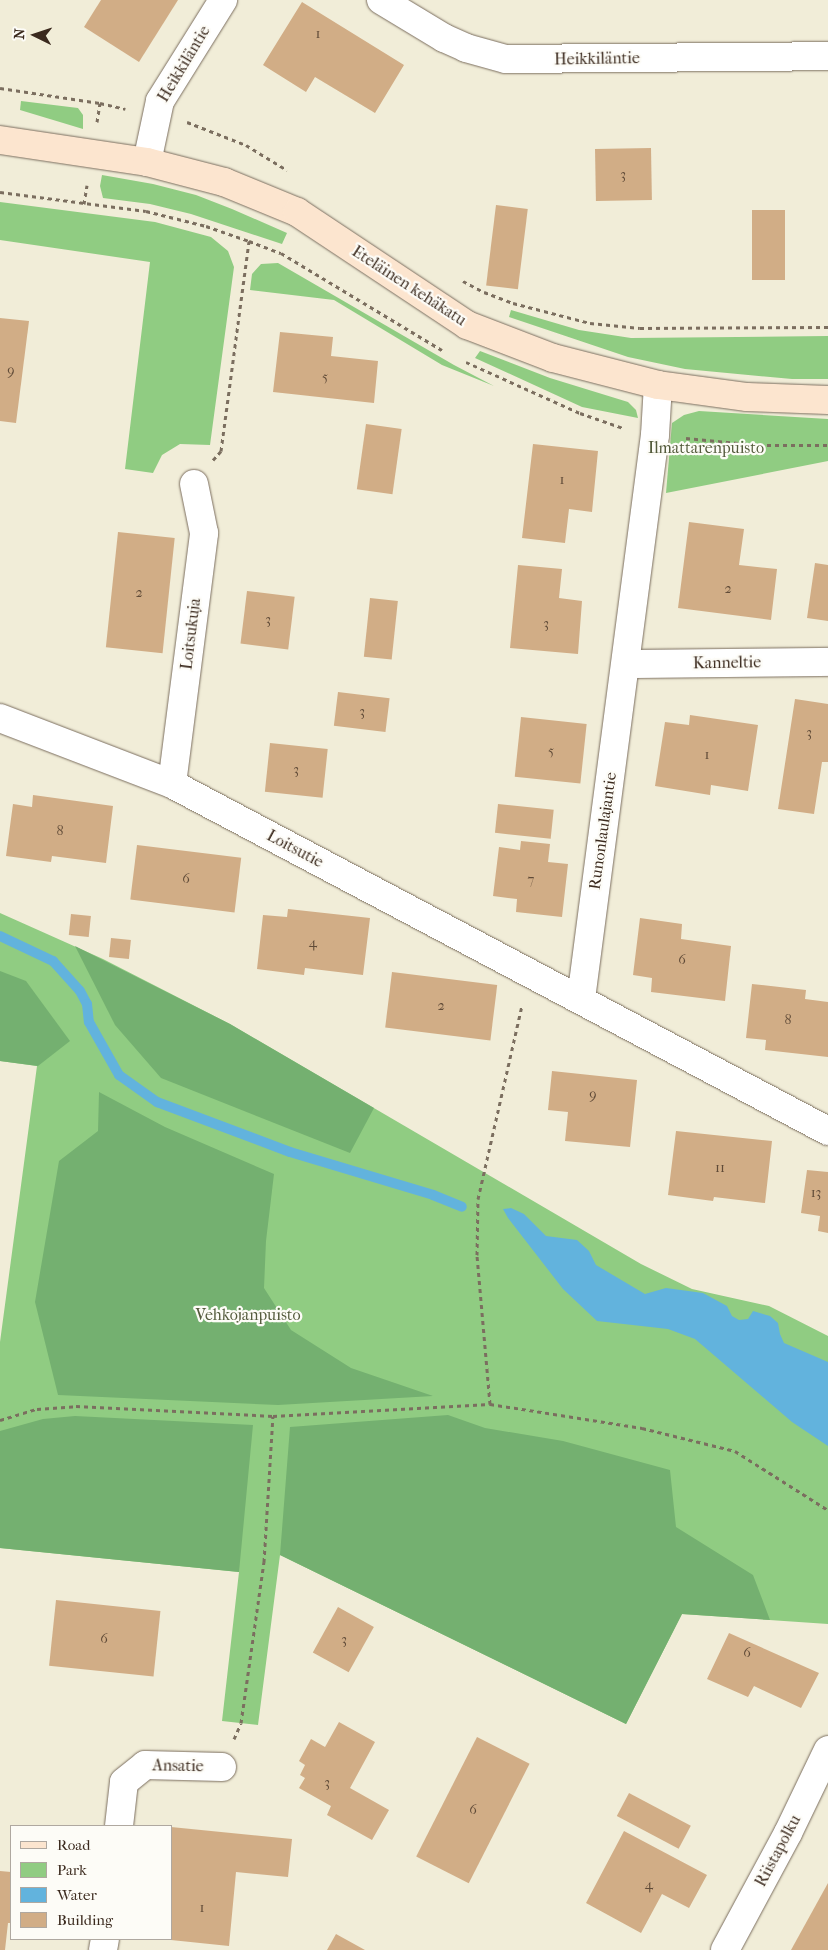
<!DOCTYPE html>
<html>
<head>
<meta charset="utf-8">
<style>
  body { margin:0 }
  #map { position:relative; width:828px; height:1950px; overflow:hidden; background:#f1edd8; font-family:"IM FELL French Canon",serif }
  div>[style] { position:absolute }
  .green>* { inset:0; background:#90cc82 }
  .forest>* { inset:0; background:#74b070 }
  .water>* { inset:0; background:#62b3dd }
  .stream>* { height:10px; margin:-5px; padding:0 5px; transform-origin:5px; border-radius:5px; background:#62b3dd }
  .building>* { inset:0; background:#d1ad86; transform-origin:0 0 }
  .path>* { height:3px; margin-top:-1.5px; transform-origin:0; background:repeating-linear-gradient(90deg,#7b6e5f 0 4px,transparent 0 8px) }
  .roads { filter:drop-shadow(0 0 1px #7b6e5f) drop-shadow(0 0 1px #7b6e5f) }
  .street>* { height:28px; margin:-14px; padding:0 14px; transform-origin:14px; border-radius:14px; background:#fff }
  .secondary>* { height:28px; margin:-14px; padding:0 14px; transform-origin:14px; border-radius:14px; background:#fce5cf }
  span { translate:-50% -50%; white-space:nowrap; text-align:center; line-height:1.15; -webkit-text-stroke:4.5px #fdfcf7; paint-order:stroke }
  .number-label { font-size:14px; color:#604b38 }
  .number-label span { -webkit-text-stroke-width:0 }
  .street-label { font-size:16px; color:#3b2a1e }
  .park-label { font-size:16px; color:#545b3c }
  .legend { position:absolute; left:10px; top:1825px; width:162px; height:115px; box-sizing:border-box; background:#fdfcf7; border:1px solid #afa8a0; margin:0; padding:6px 9px; list-style:none; font-size:15px; color:#3b2a1e }
  .legend li { display:flex; align-items:center; gap:10px; height:25px }
  .legend b { width:25px; border:1px solid #afa8a0 }
  .north { position:absolute; left:10px; top:10px; width:50px; height:50px; -webkit-text-stroke:4px #fdfcf7; paint-order:stroke; rotate:274deg; font-size:14px; font-weight:700; line-height:20px; text-align:center; color:#3b2a1e }
  .north::after { content:''; display:block; margin:auto; width:18px; height:22px; background:#3b2a1e; clip-path:polygon(50% 0,100% 100%,50% 72%,0 100%) }
</style>
</head>
<body>
<div id="map">
  <div class="green">
    <div style="clip-path:polygon(21px 101px,78px 108px,83px 115px,83px 129px,20px 110px)"></div>
    <div style="clip-path:polygon(102px 175px,153px 184px,196px 195px,232px 209px,287px 233px,282px 244px,191px 214px,150px 204px,103px 198px,100px 186px)"></div>
    <div style="clip-path:polygon(0 202px,155px 222px,211px 237px,228px 251px,234px 267px,210px 445px,180px 444px,162px 455px,153px 473px,125px 469px,150px 262px,0 240px)"></div>
    <div style="clip-path:polygon(278px 263px,454px 365px,494px 386px,442px 365px,334px 300px,250px 290px,252px 274px,261px 264px)"></div>
    <div style="clip-path:polygon(511px 310px,579px 330px,631px 338px,828px 336px,828px 379px,792px 379px,685px 369px,628px 357px,509px 317px)"></div>
    <div style="clip-path:polygon(480px 351px,550px 378px,628px 402px,636px 410px,638px 418px,582px 407px,475px 358px)"></div>
    <div style="clip-path:polygon(699px 411px,828px 419px,828px 461px,666px 493px,672px 423px,684px 415px)"></div>
    <div style="clip-path:polygon(0 913px,103px 959px,230px 1024px,641px 1264px,692px 1289px,769px 1306px,828px 1336px,828px 1624px,682px 1614px,626px 1724px,280px 1555px,258px 1725px,222px 1721px,239px 1572px,0 1548px,0 1342px,37px 1066px,0 1061px)"></div>
  </div>
  <div class="forest">
    <div style="clip-path:polygon(75px 946px,230px 1024px,374px 1108px,350px 1153px,161px 1078px,115px 1025px)"></div>
    <div style="clip-path:polygon(0 971px,26px 981px,70px 1041px,38px 1066px,0 1061px)"></div>
    <div style="clip-path:polygon(99px 1092px,165px 1127px,274px 1174px,266px 1241px,264px 1288px,291px 1330px,351px 1368px,433px 1396px,278px 1405px,58px 1395px,35px 1302px,59px 1161px,98px 1131px)"></div>
    <div style="clip-path:polygon(448px 1415px,485px 1428px,563px 1441px,670px 1470px,676px 1527px,753px 1575px,770px 1620px,682px 1614px,626px 1724px,280px 1555px,290px 1427px)"></div>
    <div style="clip-path:polygon(75px 1416px,253px 1425px,239px 1572px,0 1548px,0 1431px,43px 1419px)"></div>
  </div>
  <div class="water">
    <div style="clip-path:polygon(511px 1208px,524px 1214px,546px 1236px,577px 1240px,589px 1251px,596px 1265px,645px 1294px,666px 1288px,703px 1293px,727px 1306px,732px 1316px,739px 1320px,748px 1319px,753px 1311px,770px 1316px,778px 1323px,780px 1334px,784px 1343px,828px 1362px,828px 1446px,792px 1422px,695px 1339px,668px 1329px,597px 1321px,563px 1289px,508px 1218px,503px 1209px)"></div>
  </div>
  <div class="stream">
    <div style="left:0;top:936px;width:59px;rotate:25.3deg"></div>
    <div style="left:53px;top:961px;width:40px;rotate:48deg"></div>
    <div style="left:80px;top:991px;width:15px;rotate:62deg"></div>
    <div style="left:87px;top:1004px;width:18px;rotate:84deg"></div>
    <div style="left:89px;top:1022px;width:61px;rotate:60.5deg"></div>
    <div style="left:119px;top:1075px;width:47px;rotate:35.4deg"></div>
    <div style="left:157px;top:1102px;width:142px;rotate:20.6deg"></div>
    <div style="left:290px;top:1152px;width:149px;rotate:16.7deg"></div>
    <div style="left:433px;top:1195px;width:31px;rotate:22deg"></div>
  </div>
  <div class="building">
    <div style="clip-path:polygon(101px 0,178px 0,139px 62px,84px 27px)"></div>
    <div style="clip-path:polygon(302px 2px,404px 65px,375px 113px,315px 77px,306px 92px,263px 65px)"></div>
    <div style="left:651px;top:148px;width:52px;height:56px;rotate:89deg"></div>
    <div style="left:496px;top:205px;width:32px;height:81px;rotate:7deg"></div>
    <div style="left:752px;top:210px;width:33px;height:70px"></div>
    <div style="clip-path:polygon(0 318px,29px 321px,16px 423px,0 421px)"></div>
    <div style="clip-path:polygon(280px 332px,333px 337px,331px 356px,378px 361px,374px 403px,273px 392px)"></div>
    <div style="left:366px;top:424px;width:36px;height:66px;rotate:8deg"></div>
    <div style="clip-path:polygon(533px 444px,598px 451px,592px 512px,569px 509px,565px 543px,522px 538px)"></div>
    <div style="clip-path:polygon(689px 522px,744px 529px,739px 565px,777px 569px,771px 620px,678px 608px)"></div>
    <div style="left:118px;top:532px;width:57px;height:116px;rotate:6deg"></div>
    <div style="clip-path:polygon(815px 563px,828px 565px,828px 621px,807px 618px)"></div>
    <div style="clip-path:polygon(518px 565px,562px 569px,559px 598px,582px 601px,578px 654px,510px 648px)"></div>
    <div style="left:247px;top:591px;width:48px;height:53px;rotate:7deg"></div>
    <div style="left:370px;top:598px;width:28px;height:59px;rotate:6deg"></div>
    <div style="left:338px;top:692px;width:52px;height:34px;rotate:7deg"></div>
    <div style="clip-path:polygon(795px 699px,828px 704px,828px 762px,822px 762px,814px 814px,778px 809px)"></div>
    <div style="clip-path:polygon(690px 715px,758px 725px,748px 791px,711px 785px,710px 795px,655px 786px,665px 722px,689px 725px)"></div>
    <div style="left:521px;top:717px;width:66px;height:60px;rotate:6deg"></div>
    <div style="left:270px;top:743px;width:58px;height:49px;rotate:6deg"></div>
    <div style="clip-path:polygon(33px 795px,113px 806px,106px 863px,52px 856px,51px 862px,6px 856px,13px 804px,32px 807px)"></div>
    <div style="left:498px;top:804px;width:56px;height:29px;rotate:6deg"></div>
    <div style="clip-path:polygon(521px 841px,550px 844px,548px 862px,568px 864px,562px 917px,516px 912px,517px 899px,493px 896px,499px 847px,520px 850px)"></div>
    <div style="left:137px;top:845px;width:105px;height:55px;rotate:7deg"></div>
    <div style="clip-path:polygon(288px 909px,370px 918px,363px 975px,305px 968px,304px 975px,257px 969px,263px 915px,287px 917px)"></div>
    <div style="left:71px;top:914px;width:20px;height:21px;rotate:6deg"></div>
    <div style="clip-path:polygon(640px 918px,682px 924px,681px 939px,731px 946px,725px 1001px,651px 992px,652px 978px,633px 975px)"></div>
    <div style="left:111px;top:938px;width:20px;height:19px;rotate:6deg"></div>
    <div style="left:392px;top:972px;width:106px;height:56px;rotate:7deg"></div>
    <div style="clip-path:polygon(752px 984px,806px 990px,805px 999px,828px 1002px,828px 1057px,765px 1050px,766px 1040px,746px 1038px)"></div>
    <div style="clip-path:polygon(552px 1071px,637px 1080px,630px 1147px,565px 1141px,568px 1112px,548px 1110px)"></div>
    <div style="clip-path:polygon(676px 1131px,772px 1141px,765px 1203px,714px 1197px,713px 1201px,668px 1195px)"></div>
    <div style="clip-path:polygon(807px 1170px,828px 1172px,828px 1233px,818px 1231px,820px 1216px,801px 1213px)"></div>
    <div style="left:56px;top:1600px;width:105px;height:66px;rotate:6deg"></div>
    <div style="left:338px;top:1607px;width:41px;height:52px;rotate:29deg"></div>
    <div style="clip-path:polygon(729px 1633px,819px 1673px,801px 1708px,754px 1686px,748px 1697px,707px 1679px)"></div>
    <div style="clip-path:polygon(339px 1722px,375px 1742px,350px 1788px,389px 1810px,372px 1840px,327px 1815px,331px 1806px,299px 1788px,305px 1778px,300px 1775px,305px 1765px,299px 1761px,311px 1739px,325px 1747px)"></div>
    <div style="left:477px;top:1737px;width:59px;height:134px;rotate:27deg"></div>
    <div style="left:629px;top:1793px;width:70px;height:26px;rotate:28deg"></div>
    <div style="clip-path:polygon(171px 1827px,292px 1839px,288px 1877px,236px 1872px,229px 1946px,171px 1940px)"></div>
    <div style="clip-path:polygon(624px 1831px,707px 1875px,689px 1908px,662px 1894px,641px 1933px,586px 1903px)"></div>
    <div style="clip-path:polygon(0 1871px,11px 1872px,11px 1923px,8px 1923px,5px 1950px,0 1950px)"></div>
    <div style="clip-path:polygon(828px 1883px,828px 1950px,791px 1950px)"></div>
    <div style="clip-path:polygon(336px 1934px,365px 1950px,327px 1950px)"></div>
  </div>
  <div class="path">
    <div style="left:0;top:88px;width:101px;rotate:8.5deg"></div>
    <div style="left:100px;top:103px;width:26px;rotate:13deg"></div>
    <div style="left:97px;top:122px;width:19px;rotate:-81deg"></div>
    <div style="left:187px;top:122px;width:63px;rotate:21.3deg"></div>
    <div style="left:246px;top:145px;width:48px;rotate:31.4deg"></div>
    <div style="left:0;top:192px;width:147px;rotate:7.4deg"></div>
    <div style="left:146px;top:211px;width:62px;rotate:14deg"></div>
    <div style="left:206px;top:226px;width:46px;rotate:19.2deg"></div>
    <div style="left:249px;top:241px;width:34px;rotate:21deg"></div>
    <div style="left:281px;top:253px;width:188px;rotate:31.1deg"></div>
    <div style="left:84px;top:204px;width:19px;rotate:-81deg"></div>
    <div style="left:463px;top:281px;width:24px;rotate:28deg"></div>
    <div style="left:484px;top:292px;width:31px;rotate:21deg"></div>
    <div style="left:513px;top:303px;width:80px;rotate:14.6deg"></div>
    <div style="left:590px;top:323px;width:50px;rotate:5.7deg"></div>
    <div style="left:640px;top:328px;width:188px;rotate:-0.3deg"></div>
    <div style="left:466px;top:362px;width:125px;rotate:24.1deg"></div>
    <div style="left:580px;top:413px;width:46px;rotate:19.2deg"></div>
    <div style="left:686px;top:438px;width:73px;rotate:5.5deg"></div>
    <div style="left:759px;top:445px;width:69px"></div>
    <div style="left:213px;top:460px;width:12px;rotate:-48deg"></div>
    <div style="left:221px;top:451px;width:212px;rotate:-82.4deg"></div>
    <div style="left:490px;top:1404px;width:150px;rotate:-95deg"></div>
    <div style="left:477px;top:1255px;width:56px;rotate:-89deg"></div>
    <div style="left:478px;top:1199px;width:199px;rotate:-77.2deg"></div>
    <div style="left:0;top:1420px;width:39px;rotate:-17deg"></div>
    <div style="left:37px;top:1409px;width:39px;rotate:-4deg"></div>
    <div style="left:76px;top:1406px;width:197px;rotate:2.9deg"></div>
    <div style="left:273px;top:1416px;width:217px;rotate:-3.2deg"></div>
    <div style="left:490px;top:1404px;width:154px;rotate:9deg"></div>
    <div style="left:642px;top:1428px;width:96px;rotate:13.9deg"></div>
    <div style="left:735px;top:1451px;width:110px;rotate:32.4deg"></div>
    <div style="left:234px;top:1739px;width:17px;rotate:-66deg"></div>
    <div style="left:241px;top:1723px;width:163px;rotate:-81.9deg"></div>
    <div style="left:264px;top:1562px;width:146px;rotate:-86.5deg"></div>
  </div>
  <div class="roads">
    <div class="street">
      <div style="left:381px;top:0;width:74px;rotate:31.1deg"></div>
      <div style="left:444px;top:38px;width:24px;rotate:24deg"></div>
      <div style="left:466px;top:48px;width:41px;rotate:15.4deg"></div>
      <div style="left:506px;top:59px;width:322px;rotate:-0.5deg"></div>
      <div style="left:147px;top:162px;width:62px;rotate:-78deg"></div>
      <div style="left:160px;top:101px;width:119px;rotate:-58deg"></div>
      <div style="left:626px;top:664px;width:202px;rotate:-0.6deg"></div>
      <div style="left:0;top:718px;width:184px;rotate:21deg"></div>
      <div style="left:172px;top:784px;width:742px;rotate:27.88deg"></div>
      <div style="left:172px;top:784px;width:253px;rotate:-82.7deg"></div>
      <div style="left:204px;top:533px;width:50px;rotate:-101.5deg"></div>
      <div style="left:581px;top:999px;width:569px;rotate:-82.53deg"></div>
      <div style="left:655px;top:435px;width:50px;rotate:-86.6deg"></div>
      <div style="left:119px;top:1826px;width:44px;rotate:-83.5deg"></div>
      <div style="left:124px;top:1782px;width:27px;rotate:-39deg"></div>
      <div style="left:145px;top:1765px;width:77px;rotate:1.5deg"></div>
      <div style="left:103px;top:1950px;width:11px;rotate:-80deg"></div>
      <div style="left:725px;top:1950px;width:133px;rotate:-61.7deg"></div>
      <div style="left:788px;top:1833px;width:92px;rotate:-64.3deg"></div>
    </div>
    <div class="secondary">
      <div style="left:0;top:140px;width:149px;rotate:8.5deg"></div>
      <div style="left:147px;top:162px;width:80px;rotate:14.6deg"></div>
      <div style="left:224px;top:182px;width:79px;rotate:22.3deg"></div>
      <div style="left:297px;top:212px;width:204px;rotate:33.6deg"></div>
      <div style="left:467px;top:325px;width:92px;rotate:21deg"></div>
      <div style="left:553px;top:358px;width:108px;rotate:14.4deg"></div>
      <div style="left:658px;top:385px;width:90px;rotate:7.7deg"></div>
      <div style="left:747px;top:397px;width:81px;rotate:2.1deg"></div>
    </div>
  </div>
  <div class="number-label">
    <span style="left:318px;top:34px">1</span>
    <span style="left:623px;top:175px">3</span>
    <span style="left:11px;top:371px">9</span>
    <span style="left:325px;top:377px">5</span>
    <span style="left:562px;top:480px">1</span>
    <span style="left:728px;top:589px">2</span>
    <span style="left:139px;top:593px">2</span>
    <span style="left:268px;top:620px">3</span>
    <span style="left:546px;top:624px">3</span>
    <span style="left:362px;top:712px">3</span>
    <span style="left:809px;top:733px">3</span>
    <span style="left:551px;top:751px">5</span>
    <span style="left:707px;top:755px">1</span>
    <span style="left:296px;top:770px">3</span>
    <span style="left:60px;top:831px">8</span>
    <span style="left:186px;top:879px">6</span>
    <span style="left:531px;top:880px">7</span>
    <span style="left:313px;top:943px">4</span>
    <span style="left:682px;top:960px">6</span>
    <span style="left:441px;top:1006px">2</span>
    <span style="left:788px;top:1020px">8</span>
    <span style="left:593px;top:1095px">9</span>
    <span style="left:720px;top:1168px">11</span>
    <span style="left:816px;top:1193px">13</span>
    <span style="left:104px;top:1639px">6</span>
    <span style="left:344px;top:1640px">3</span>
    <span style="left:747px;top:1653px">6</span>
    <span style="left:327px;top:1783px">3</span>
    <span style="left:473px;top:1810px">6</span>
    <span style="left:649px;top:1885px">4</span>
    <span style="left:202px;top:1908px">1</span>
  </div>
  <div class="street-label">
    <span style="left:597px;top:59px;rotate:-1deg">Heikkiläntie</span>
    <span style="left:184px;top:64px;rotate:-59deg">Heikkiläntie</span>
    <span style="left:409px;top:286px;rotate:33deg">Eteläinen kehäkatu</span>
    <span style="left:191px;top:634px;rotate:-83deg">Loitsukuja</span>
    <span style="left:727px;top:663px;rotate:-1deg">Kanneltie</span>
    <span style="left:603px;top:831px;rotate:-82deg">Runonlaulajantie</span>
    <span style="left:295px;top:849px;rotate:28deg">Loitsutie</span>
    <span style="left:178px;top:1766px;rotate:1deg">Ansatie</span>
    <span style="left:778px;top:1851px;rotate:-62deg">Riistapolku</span>
  </div>
  <div class="park-label">
    <span style="left:706px;top:448px">Ilmattarenpuisto</span>
    <span style="left:248px;top:1315px">Vehkojanpuisto</span>
  </div>
  <ul class="legend">
  <li><b style="height:6px;background:#fce5cf"></b>Road</li>
  <li><b style="height:14px;background:#90cc82"></b>Park</li>
  <li><b style="height:14px;background:#62b3dd"></b>Water</li>
  <li><b style="height:14px;background:#d1ad86"></b>Building</li>
  </ul>
  <div class="north">N</div>
</div>
</body>
</html>
